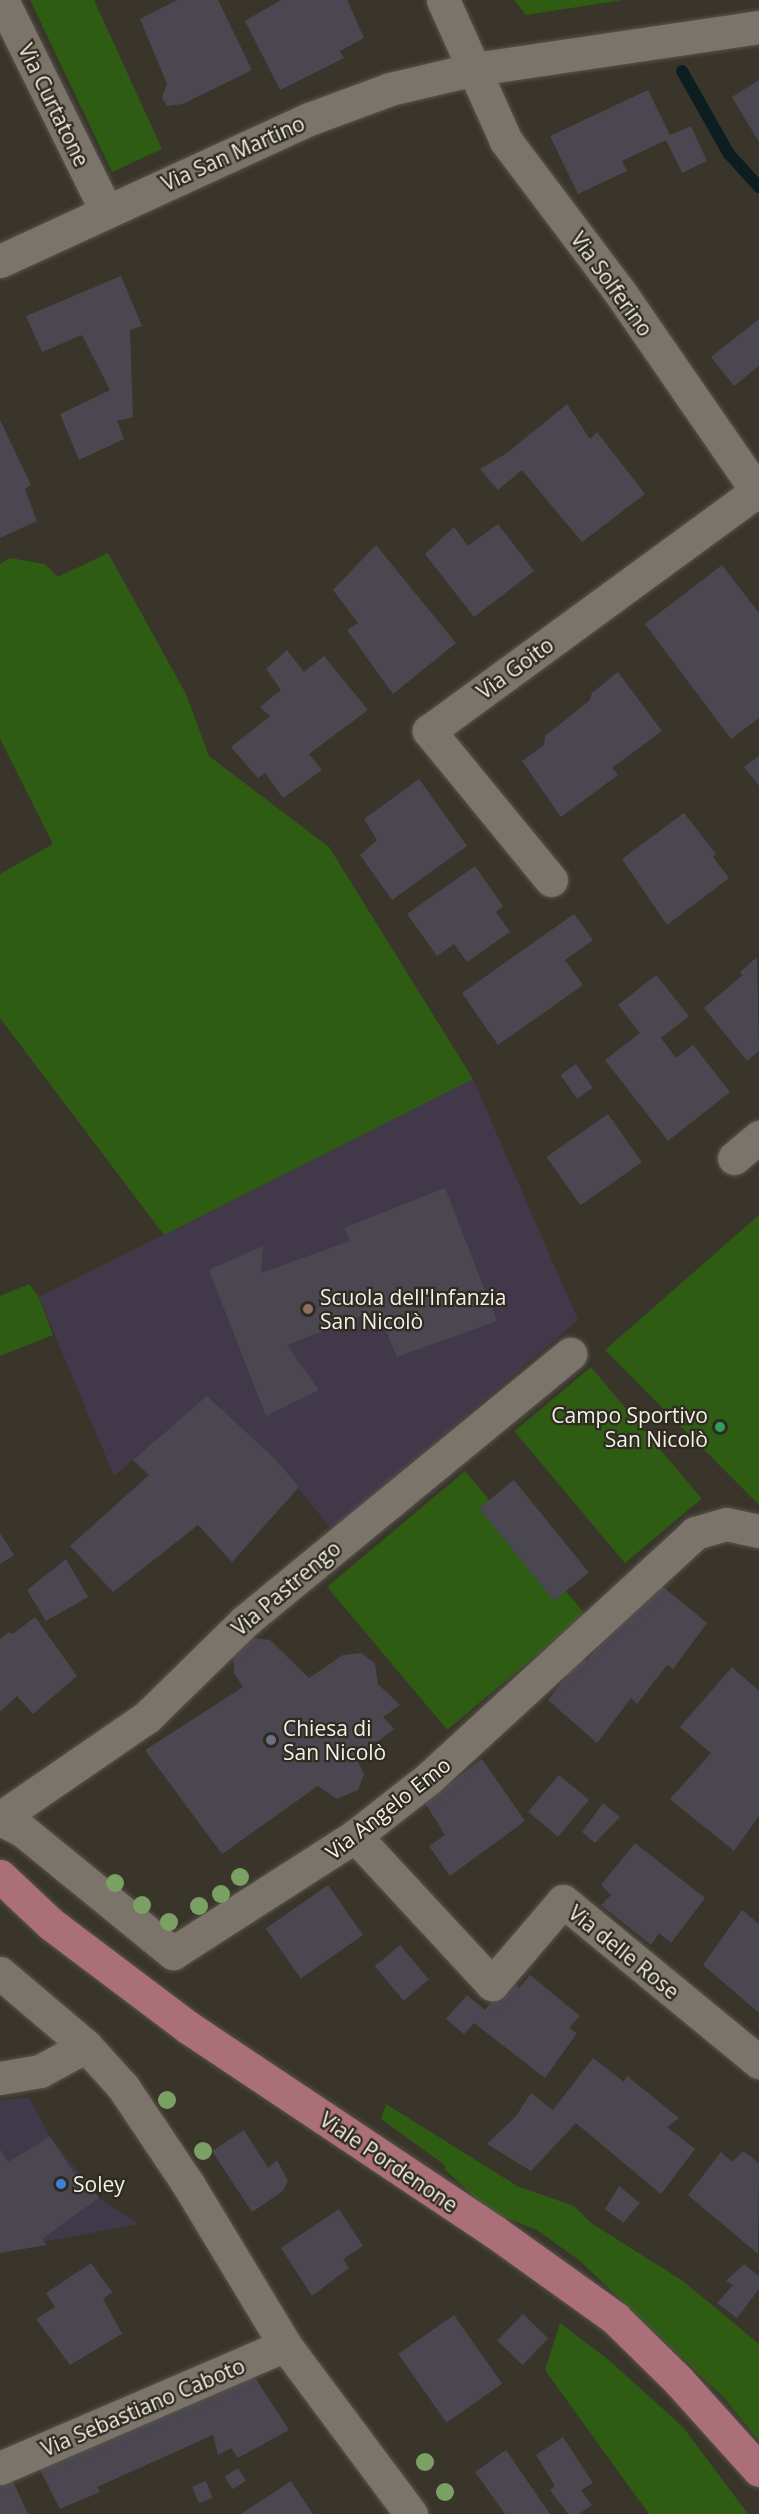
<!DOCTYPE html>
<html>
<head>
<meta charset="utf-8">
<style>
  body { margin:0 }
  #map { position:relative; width:759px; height:2514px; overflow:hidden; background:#39352b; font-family:"Open Sans",sans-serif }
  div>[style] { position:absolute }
  .commercial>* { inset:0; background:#40394a }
  .education>* { inset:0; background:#413949 }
  .green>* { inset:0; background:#2e5c13; transform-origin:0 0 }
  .stream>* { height:12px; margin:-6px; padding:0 6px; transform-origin:6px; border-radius:6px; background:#0c1e1f }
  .building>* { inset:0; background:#4a4751; transform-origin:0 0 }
  .roads { filter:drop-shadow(0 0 2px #58534b) drop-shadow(0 0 2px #58534b) }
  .minor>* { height:33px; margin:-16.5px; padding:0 16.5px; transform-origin:16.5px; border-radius:16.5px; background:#7a746a }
  .major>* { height:33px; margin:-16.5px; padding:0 16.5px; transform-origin:16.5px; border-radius:16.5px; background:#ab6f79 }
  .trees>* { width:18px; height:18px; margin:-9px; border-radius:50%; background:#7aa063 }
  .dots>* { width:16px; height:16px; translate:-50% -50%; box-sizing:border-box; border:3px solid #2f2b21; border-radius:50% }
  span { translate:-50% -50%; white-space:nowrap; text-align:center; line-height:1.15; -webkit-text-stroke:4.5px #2f2b21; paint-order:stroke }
  .street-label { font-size:21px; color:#f3f0ea }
  .poi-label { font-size:21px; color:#f3f0ea }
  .left { translate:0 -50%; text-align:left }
  .right { translate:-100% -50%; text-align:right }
</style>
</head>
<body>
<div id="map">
  <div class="commercial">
    <div style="clip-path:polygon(29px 2097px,50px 2137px,99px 2198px,139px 2224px,0 2250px,0 2100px)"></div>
  </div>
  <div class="education">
    <div style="clip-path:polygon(473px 1079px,578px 1320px,332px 1530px,274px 1458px,207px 1397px,114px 1476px,39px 1297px)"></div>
  </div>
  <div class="green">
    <div style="clip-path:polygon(30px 0,94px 0,162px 149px,112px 172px)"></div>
    <div style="clip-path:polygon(514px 0,623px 0,526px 15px)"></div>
    <div style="clip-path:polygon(108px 553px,186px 694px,209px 756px,329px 847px,473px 1079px,164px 1235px,0 1018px,0 874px,53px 844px,0 739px,0 564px,10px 558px,45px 564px,58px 577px)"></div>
    <div style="clip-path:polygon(759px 1215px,759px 1505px,605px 1350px)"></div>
    <div style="clip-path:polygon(29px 1284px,39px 1297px,53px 1335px,0 1356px,0 1296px)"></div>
    <div style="left:591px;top:1367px;width:172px;height:100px;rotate:50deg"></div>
    <div style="left:465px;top:1471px;width:187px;height:180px;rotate:50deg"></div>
    <div style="clip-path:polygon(386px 2104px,517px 2186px,574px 2206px,591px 2223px,683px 2281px,759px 2344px,759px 2441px,724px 2398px,579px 2260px,537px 2230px,491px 2212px,444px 2169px,446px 2166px,381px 2119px)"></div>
    <div style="clip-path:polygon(560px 2323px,610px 2361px,683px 2427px,748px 2514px,649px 2514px,545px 2370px)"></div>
  </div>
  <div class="stream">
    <div style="left:682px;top:71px;width:95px;rotate:60.5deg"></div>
    <div style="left:729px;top:154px;width:45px;rotate:47.7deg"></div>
  </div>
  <div class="building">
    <div style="clip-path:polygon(177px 0,218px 0,252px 70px,183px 104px,167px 106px,162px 98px,167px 84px,140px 19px)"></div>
    <div style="clip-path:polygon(281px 0,347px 0,364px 38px,340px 51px,344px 58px,280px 90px,245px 21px)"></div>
    <div style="clip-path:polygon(759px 80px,759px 142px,732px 97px)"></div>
    <div style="clip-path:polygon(648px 90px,670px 135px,691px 126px,707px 161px,682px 173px,666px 140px,622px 161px,627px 171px,578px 194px,550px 136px)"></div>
    <div style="clip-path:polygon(121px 276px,142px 326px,130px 330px,133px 417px,117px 421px,124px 439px,79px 460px,60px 414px,110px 390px,82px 335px,42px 352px,26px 316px)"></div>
    <div style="clip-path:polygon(759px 319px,759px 366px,734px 386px,711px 357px)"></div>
    <div style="clip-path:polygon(567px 404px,590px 439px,597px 432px,645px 494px,582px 542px,522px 470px,498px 490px,480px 469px,507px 453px)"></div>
    <div style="clip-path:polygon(0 420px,31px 485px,25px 489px,37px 521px,0 538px)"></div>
    <div style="clip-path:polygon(498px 524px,534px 571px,474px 617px,425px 554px,454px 527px,468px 546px)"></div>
    <div style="clip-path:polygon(376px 545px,456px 643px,393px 694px,347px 630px,358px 623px,333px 590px)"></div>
    <div style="clip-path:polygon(722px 565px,759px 613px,759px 718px,731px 739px,645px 624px)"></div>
    <div style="clip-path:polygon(287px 650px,304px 672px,324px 656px,368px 710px,309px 754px,322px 770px,283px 798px,265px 773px,258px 778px,231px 747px,270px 716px,260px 707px,281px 690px,266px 669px)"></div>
    <div style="clip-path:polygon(618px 672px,662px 731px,612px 768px,618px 775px,561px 817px,522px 761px,544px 745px,545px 736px,589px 701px,592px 693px)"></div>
    <div style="clip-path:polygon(759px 756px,759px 786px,744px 767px)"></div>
    <div style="clip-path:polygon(419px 779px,467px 846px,392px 900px,360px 855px,377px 840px,364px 819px)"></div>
    <div style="clip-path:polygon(684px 813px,716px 854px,713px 857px,729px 878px,667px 925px,622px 859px)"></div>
    <div style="clip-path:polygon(475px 866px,503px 906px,496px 912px,510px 932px,467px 962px,454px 944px,437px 956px,407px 914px)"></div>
    <div style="clip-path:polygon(574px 914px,593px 940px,565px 960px,583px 985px,498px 1045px,462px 993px)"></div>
    <div style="clip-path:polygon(757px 957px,759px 1051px,747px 1061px,704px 1008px,743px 975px,740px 972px)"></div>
    <div style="clip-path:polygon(656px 975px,689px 1016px,661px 1038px,676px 1058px,693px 1045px,730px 1092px,668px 1141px,605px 1060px,640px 1033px,618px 1005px)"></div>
    <div style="left:576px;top:1064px;width:29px;height:19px;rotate:55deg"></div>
    <div style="left:608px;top:1114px;width:59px;height:75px;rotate:55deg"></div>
    <div style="clip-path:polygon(445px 1188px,497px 1321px,397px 1357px,377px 1310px,287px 1345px,319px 1390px,266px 1416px,209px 1270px,263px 1246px,261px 1273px,350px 1241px,344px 1228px)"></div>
    <div style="clip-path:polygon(207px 1396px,274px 1458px,299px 1487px,232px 1562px,198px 1525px,113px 1592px,70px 1546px,149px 1475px,133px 1460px)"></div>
    <div style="left:514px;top:1480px;width:119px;height:45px;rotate:51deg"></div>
    <div style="clip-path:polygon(0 1533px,14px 1555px,0 1564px)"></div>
    <div style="clip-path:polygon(66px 1559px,88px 1597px,46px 1621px,27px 1590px)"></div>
    <div style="clip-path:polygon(656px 1581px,707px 1623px,673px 1669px,667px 1665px,637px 1704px,631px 1698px,597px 1743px,548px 1700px,581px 1657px,587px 1661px,620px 1617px)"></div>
    <div style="clip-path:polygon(35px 1617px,77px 1676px,33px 1714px,17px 1696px,0 1712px,0 1639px,9px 1632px,13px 1634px)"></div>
    <div style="clip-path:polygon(252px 1638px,270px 1640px,309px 1678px,343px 1655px,361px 1653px,375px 1663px,378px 1684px,400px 1705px,383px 1717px,394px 1729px,356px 1758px,364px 1774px,358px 1790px,337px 1799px,318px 1786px,222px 1854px,145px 1750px,243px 1687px,234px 1673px,233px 1656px,243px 1641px)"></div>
    <div style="clip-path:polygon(732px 1667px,759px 1691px,759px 1816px,734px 1851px,670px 1799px,711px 1753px,680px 1727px)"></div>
    <div style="clip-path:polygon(482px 1759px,525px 1821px,450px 1876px,429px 1846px,445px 1835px,425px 1803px)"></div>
    <div style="left:559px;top:1775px;width:39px;height:48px;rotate:40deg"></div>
    <div style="clip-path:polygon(603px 1803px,620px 1817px,595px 1843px,582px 1832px)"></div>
    <div style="clip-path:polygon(635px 1843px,705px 1898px,671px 1943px,659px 1933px,651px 1945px,601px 1905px,611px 1895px,601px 1885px)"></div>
    <div style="left:328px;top:1885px;width:61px;height:76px;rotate:55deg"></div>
    <div style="clip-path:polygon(742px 1910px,759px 1924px,759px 2013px,703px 1965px)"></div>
    <div style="left:400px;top:1945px;width:45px;height:33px;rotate:50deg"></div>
    <div style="clip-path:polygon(530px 1975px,580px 2016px,569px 2028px,577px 2033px,545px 2078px,474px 2023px,464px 2034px,446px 2019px,467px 1995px,485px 2010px,509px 1979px,519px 1988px)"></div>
    <div style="clip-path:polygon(593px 2058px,624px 2082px,627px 2076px,679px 2118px,667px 2127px,695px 2149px,661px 2194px,576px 2123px,531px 2171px,487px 2144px,516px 2116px,531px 2093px,553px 2110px)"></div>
    <div style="clip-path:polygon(244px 2130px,268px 2168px,277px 2160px,288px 2181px,283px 2191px,252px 2212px,212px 2151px)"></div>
    <div style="clip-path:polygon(50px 2137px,79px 2181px,85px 2176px,99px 2198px,42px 2239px,46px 2245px,0 2253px,0 2149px,8px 2162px)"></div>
    <div style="clip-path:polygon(743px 2151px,759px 2163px,758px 2254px,688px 2195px,721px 2152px,732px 2162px)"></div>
    <div style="clip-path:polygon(619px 2186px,640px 2203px,623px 2223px,605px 2209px)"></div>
    <div style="clip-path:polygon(339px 2209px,363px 2246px,343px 2259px,349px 2268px,312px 2296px,281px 2248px)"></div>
    <div style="clip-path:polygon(91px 2263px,112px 2292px,103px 2299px,122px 2334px,70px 2365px,36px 2319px,55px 2307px,46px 2293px)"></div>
    <div style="clip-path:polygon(744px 2264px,759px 2276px,759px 2289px,737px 2318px,717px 2303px,733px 2285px,726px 2281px)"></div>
    <div style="left:523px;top:2314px;width:35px;height:37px;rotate:44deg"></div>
    <div style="left:454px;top:2315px;width:84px;height:68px;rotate:55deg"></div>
    <div style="clip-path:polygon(252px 2373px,289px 2430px,238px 2458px,231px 2448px,218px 2455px,213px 2435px,97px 2487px,100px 2492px,60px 2509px,37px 2464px)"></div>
    <div style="clip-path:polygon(563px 2437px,593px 2483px,581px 2490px,592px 2505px,579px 2514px,568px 2514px,550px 2490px,555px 2486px,536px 2455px)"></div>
    <div style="clip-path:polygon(506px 2450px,550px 2514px,505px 2514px,475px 2472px)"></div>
    <div style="left:238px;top:2468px;width:15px;height:16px;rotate:58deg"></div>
    <div style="clip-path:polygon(12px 2479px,28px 2514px,0 2514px,0 2484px)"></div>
    <div style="left:206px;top:2481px;width:18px;height:15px;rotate:68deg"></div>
    <div style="clip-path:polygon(291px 2481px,313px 2514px,241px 2514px)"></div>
  </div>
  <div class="roads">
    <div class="minor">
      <div style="left:2px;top:0;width:234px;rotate:63.7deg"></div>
      <div style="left:443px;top:0;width:154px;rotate:65.9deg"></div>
      <div style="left:506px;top:141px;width:188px;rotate:53deg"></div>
      <div style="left:619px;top:291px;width:247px;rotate:55.4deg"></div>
      <div style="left:0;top:261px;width:340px;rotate:-24.7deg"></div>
      <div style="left:309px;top:119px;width:86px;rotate:-20.3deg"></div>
      <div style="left:390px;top:89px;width:87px;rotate:-13.2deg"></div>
      <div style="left:475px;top:69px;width:287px;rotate:-8.4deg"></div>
      <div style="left:551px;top:880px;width:193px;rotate:-129.3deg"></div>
      <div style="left:429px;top:731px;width:406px;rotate:-36.2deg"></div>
      <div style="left:734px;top:1158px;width:33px;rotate:-40deg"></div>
      <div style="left:0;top:1818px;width:178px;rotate:-34.5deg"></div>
      <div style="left:147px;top:1717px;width:137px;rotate:-44.4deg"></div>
      <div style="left:245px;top:1621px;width:421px;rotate:-39.4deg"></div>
      <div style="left:0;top:1819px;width:25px;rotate:27deg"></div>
      <div style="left:22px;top:1830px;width:195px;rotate:39.2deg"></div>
      <div style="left:173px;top:1953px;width:216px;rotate:-32.7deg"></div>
      <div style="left:355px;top:1836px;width:94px;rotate:-38.1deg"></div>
      <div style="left:429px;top:1778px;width:362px;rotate:-42.6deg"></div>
      <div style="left:695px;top:1533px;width:32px;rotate:-16deg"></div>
      <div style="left:726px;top:1524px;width:34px;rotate:12deg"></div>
      <div style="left:355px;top:1836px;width:202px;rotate:47.2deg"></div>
      <div style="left:492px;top:1984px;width:109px;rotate:-49.5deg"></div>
      <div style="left:563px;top:1901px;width:254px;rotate:39.4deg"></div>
      <div style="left:0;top:1973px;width:113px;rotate:40.3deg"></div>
      <div style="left:86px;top:2046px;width:55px;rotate:47.9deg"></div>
      <div style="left:123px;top:2087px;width:117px;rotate:56.2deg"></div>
      <div style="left:188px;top:2184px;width:188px;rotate:58.9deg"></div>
      <div style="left:285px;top:2345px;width:211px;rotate:53.3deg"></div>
      <div style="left:0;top:2078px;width:41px;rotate:-9.9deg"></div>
      <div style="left:40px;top:2071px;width:52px;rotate:-28.5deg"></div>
      <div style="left:0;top:2468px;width:310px;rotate:-23.3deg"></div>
    </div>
    <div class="major">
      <div style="left:0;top:1876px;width:70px;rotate:43.3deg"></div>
      <div style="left:51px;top:1924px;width:173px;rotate:37deg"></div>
      <div style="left:189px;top:2028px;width:368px;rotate:33.7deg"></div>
      <div style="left:495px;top:2232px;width:148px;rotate:35.6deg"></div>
      <div style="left:615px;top:2318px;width:88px;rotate:44.5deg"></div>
      <div style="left:678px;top:2380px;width:121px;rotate:48deg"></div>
    </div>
  </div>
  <div class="trees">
    <div style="left:240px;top:1877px"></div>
    <div style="left:115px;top:1883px"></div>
    <div style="left:221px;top:1894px"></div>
    <div style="left:142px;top:1905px"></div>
    <div style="left:199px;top:1906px"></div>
    <div style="left:169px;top:1922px"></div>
    <div style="left:167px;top:2100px"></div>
    <div style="left:203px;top:2151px"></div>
    <div style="left:425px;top:2462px"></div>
    <div style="left:445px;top:2492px"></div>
  </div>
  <div class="dots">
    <div style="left:308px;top:1309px;background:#8d6e63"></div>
    <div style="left:720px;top:1427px;background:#2e9e5b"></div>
    <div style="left:271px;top:1740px;background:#6b7280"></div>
    <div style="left:61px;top:2184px;background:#3f7fe0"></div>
  </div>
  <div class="street-label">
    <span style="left:54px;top:105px;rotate:64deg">Via Curtatone</span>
    <span style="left:233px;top:153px;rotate:-24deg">Via San Martino</span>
    <span style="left:612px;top:284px;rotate:54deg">Via Solferino</span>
    <span style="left:515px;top:668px;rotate:-36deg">Via Goito</span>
    <span style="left:286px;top:1588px;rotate:-40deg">Via Pastrengo</span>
    <span style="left:388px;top:1808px;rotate:-38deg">Via Angelo Emo</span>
    <span style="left:624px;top:1952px;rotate:39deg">Via delle Rose</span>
    <span style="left:389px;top:2162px;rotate:34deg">Viale Pordenone</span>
    <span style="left:143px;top:2407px;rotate:-23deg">Via Sebastiano Caboto</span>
  </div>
  <div class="poi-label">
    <span class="left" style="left:320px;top:1309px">Scuola dell'Infanzia<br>San Nicolò</span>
    <span class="right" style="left:708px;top:1427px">Campo Sportivo<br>San Nicolò</span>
    <span class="left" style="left:283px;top:1740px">Chiesa di<br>San Nicolò</span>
    <span class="left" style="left:73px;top:2184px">Soley</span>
  </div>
</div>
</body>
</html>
